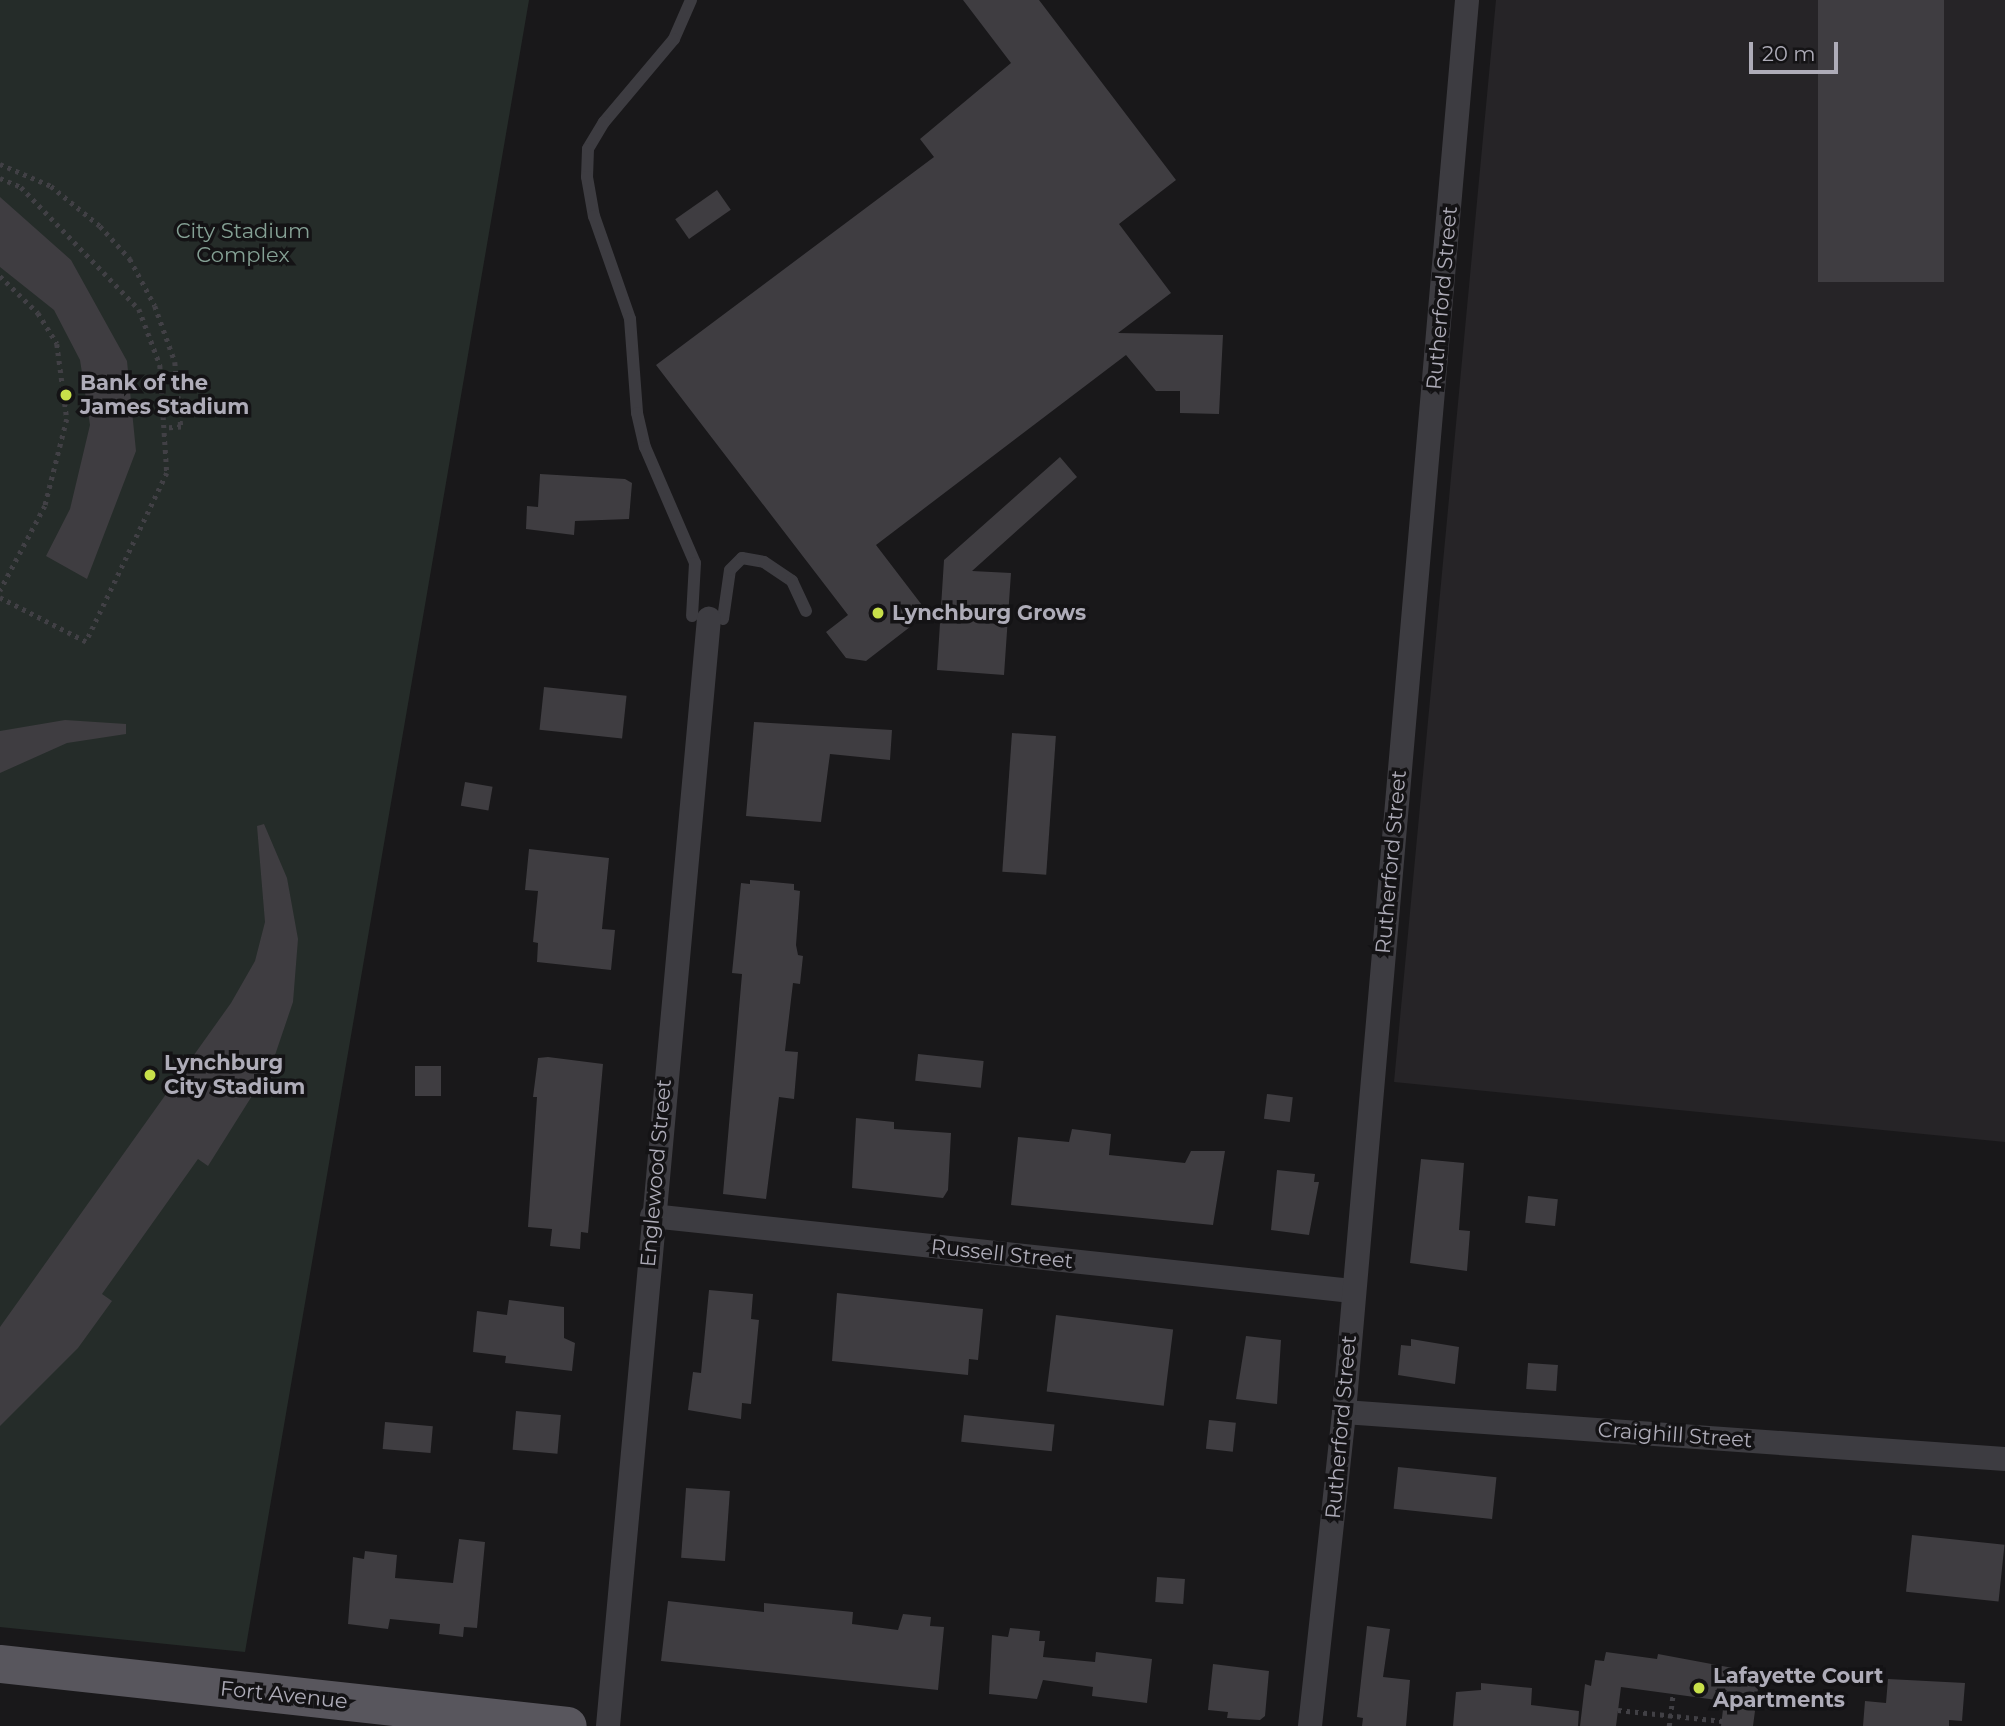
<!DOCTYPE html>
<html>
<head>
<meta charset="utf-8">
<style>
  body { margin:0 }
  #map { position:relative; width:2005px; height:1726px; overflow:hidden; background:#19181a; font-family:Montserrat,sans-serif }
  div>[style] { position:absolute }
  .built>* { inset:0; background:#262427 }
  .green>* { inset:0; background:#252c29 }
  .building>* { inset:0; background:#3f3d41; transform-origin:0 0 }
  .path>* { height:4.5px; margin-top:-2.25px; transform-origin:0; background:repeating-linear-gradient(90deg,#414045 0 3.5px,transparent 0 8.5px) }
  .lane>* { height:12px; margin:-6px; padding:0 6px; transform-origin:6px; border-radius:6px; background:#3d3c41 }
  .street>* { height:24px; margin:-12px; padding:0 12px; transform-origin:12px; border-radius:12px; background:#3d3c41 }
  .primary>* { height:38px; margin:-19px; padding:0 19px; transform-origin:19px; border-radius:19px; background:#58565d }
  .dots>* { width:19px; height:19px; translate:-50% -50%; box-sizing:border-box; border:4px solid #141315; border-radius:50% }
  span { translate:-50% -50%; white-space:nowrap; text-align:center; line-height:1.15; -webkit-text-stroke:7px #141315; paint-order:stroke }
  .park-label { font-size:21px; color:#85a195 }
  .street-label { font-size:21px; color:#aeacb8 }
  .poi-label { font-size:21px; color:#aeacb8; font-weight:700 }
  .left { translate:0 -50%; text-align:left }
  .scale { position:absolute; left:1749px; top:42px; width:89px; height:32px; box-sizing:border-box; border:4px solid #aeacb8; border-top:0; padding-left:9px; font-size:21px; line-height:24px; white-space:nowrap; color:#aeacb8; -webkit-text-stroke:5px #141315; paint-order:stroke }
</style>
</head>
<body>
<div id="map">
  <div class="built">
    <div style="clip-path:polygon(1496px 0,2005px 0,2005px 1142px,1394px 1082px)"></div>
  </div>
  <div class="green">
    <div style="clip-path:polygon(0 0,529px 0,245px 1652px,0 1627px)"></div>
  </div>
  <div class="building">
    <div style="clip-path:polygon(963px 0,1039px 0,1176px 180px,1119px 224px,1171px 293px,1118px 333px,1223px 335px,1219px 414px,1180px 413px,1180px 391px,1156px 391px,1126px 355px,876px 545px,928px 613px,866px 661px,846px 658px,826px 632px,848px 615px,656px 365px,934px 157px,920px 139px,1011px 63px)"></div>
    <div style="left:1818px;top:0;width:126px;height:282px"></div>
    <div style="left:717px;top:190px;width:24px;height:51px;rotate:55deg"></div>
    <div style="clip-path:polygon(0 197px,71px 260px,127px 361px,136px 451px,87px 579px,46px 556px,70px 509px,90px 425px,80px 360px,54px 310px,0 267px)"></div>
    <div style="clip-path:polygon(1060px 457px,1077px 477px,972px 571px,1011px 573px,1004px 675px,937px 670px,944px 560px)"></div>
    <div style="clip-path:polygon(540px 474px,625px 479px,632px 483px,629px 519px,575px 521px,574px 535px,526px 529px,527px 506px,538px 507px)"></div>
    <div style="left:544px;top:687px;width:83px;height:43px;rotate:6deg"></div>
    <div style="clip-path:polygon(65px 720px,126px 724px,126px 734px,67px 743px,0 773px,0 731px)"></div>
    <div style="clip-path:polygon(754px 722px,892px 730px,890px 760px,830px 754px,821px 822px,746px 816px)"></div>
    <div style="left:1012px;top:733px;width:44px;height:139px;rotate:4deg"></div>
    <div style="left:465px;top:782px;width:28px;height:24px;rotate:10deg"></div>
    <div style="clip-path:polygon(264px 824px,287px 878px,298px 939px,293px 1002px,272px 1064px,208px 1166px,198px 1159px,102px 1294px,112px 1301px,78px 1348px,0 1426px,0 1327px,231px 1003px,255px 961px,265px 922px,257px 826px)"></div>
    <div style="clip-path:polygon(529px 849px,609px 858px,602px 929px,615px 930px,611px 970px,537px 962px,538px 943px,533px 942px,538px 891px,525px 890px)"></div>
    <div style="clip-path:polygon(750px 880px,794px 884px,794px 890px,800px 891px,796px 945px,798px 955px,803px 956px,800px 984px,793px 983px,785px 1051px,798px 1052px,794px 1099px,779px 1097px,766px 1199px,723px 1194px,742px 974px,732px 973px,741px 883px,750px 884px)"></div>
    <div style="left:918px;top:1054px;width:66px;height:27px;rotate:6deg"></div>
    <div style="clip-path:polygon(548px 1057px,603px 1064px,588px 1233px,581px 1232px,580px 1249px,550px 1246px,552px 1229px,528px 1227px,537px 1097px,533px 1097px,538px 1058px)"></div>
    <div style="left:415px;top:1066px;width:26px;height:30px"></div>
    <div style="left:1267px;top:1094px;width:26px;height:25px;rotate:7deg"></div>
    <div style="clip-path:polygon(856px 1118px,894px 1122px,894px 1129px,951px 1133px,948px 1190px,943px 1198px,852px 1188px)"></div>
    <div style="clip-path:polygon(1072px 1129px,1111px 1134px,1109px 1155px,1185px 1163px,1191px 1151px,1225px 1151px,1213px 1225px,1011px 1205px,1018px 1137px,1069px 1142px)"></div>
    <div style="clip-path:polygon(1421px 1159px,1464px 1163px,1459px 1230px,1470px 1231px,1467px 1271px,1410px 1263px)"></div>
    <div style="clip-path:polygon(1277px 1170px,1315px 1174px,1314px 1182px,1319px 1182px,1309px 1235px,1271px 1230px)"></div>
    <div style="left:1528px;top:1196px;width:30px;height:27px;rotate:6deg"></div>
    <div style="clip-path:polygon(709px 1290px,753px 1294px,751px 1319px,759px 1320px,751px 1404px,742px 1403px,741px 1419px,688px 1410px,693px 1372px,701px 1373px)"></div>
    <div style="clip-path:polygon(837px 1293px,983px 1309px,978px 1360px,969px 1359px,968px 1375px,832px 1361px)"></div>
    <div style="clip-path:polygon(509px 1300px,564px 1307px,564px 1338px,575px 1343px,572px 1371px,505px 1363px,506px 1356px,473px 1352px,477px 1311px,507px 1315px)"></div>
    <div style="left:1056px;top:1315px;width:118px;height:77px;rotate:7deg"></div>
    <div style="clip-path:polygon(1246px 1336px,1281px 1340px,1277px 1404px,1236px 1399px)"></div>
    <div style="clip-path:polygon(1411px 1339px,1459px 1347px,1455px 1384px,1398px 1375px,1401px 1345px,1411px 1346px)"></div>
    <div style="left:1528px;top:1363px;width:30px;height:26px;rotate:4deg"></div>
    <div style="left:516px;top:1411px;width:45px;height:39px;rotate:5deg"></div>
    <div style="left:964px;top:1415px;width:91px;height:27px;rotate:6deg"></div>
    <div style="left:1209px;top:1420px;width:27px;height:29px;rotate:6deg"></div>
    <div style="left:385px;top:1422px;width:48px;height:27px;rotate:5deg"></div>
    <div style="left:1398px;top:1467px;width:99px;height:42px;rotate:6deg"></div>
    <div style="left:686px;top:1488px;width:44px;height:70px;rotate:4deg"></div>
    <div style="left:1912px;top:1535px;width:93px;height:57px;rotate:6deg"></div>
    <div style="clip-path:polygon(459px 1539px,485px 1542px,477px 1628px,464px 1627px,463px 1637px,439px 1634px,440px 1624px,390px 1619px,388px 1629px,348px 1624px,353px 1557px,364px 1559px,365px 1551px,397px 1555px,395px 1578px,453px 1583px)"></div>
    <div style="left:1157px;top:1577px;width:28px;height:25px;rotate:4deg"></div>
    <div style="clip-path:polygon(668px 1601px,764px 1612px,764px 1603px,853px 1612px,852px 1624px,898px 1630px,903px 1614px,931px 1617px,930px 1626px,944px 1627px,938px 1690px,661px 1661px)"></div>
    <div style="clip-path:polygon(1367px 1626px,1390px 1629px,1383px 1677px,1410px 1680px,1406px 1726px,1362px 1726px,1363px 1718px,1357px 1717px)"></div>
    <div style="clip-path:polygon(1010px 1628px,1040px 1631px,1039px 1641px,1045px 1641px,1043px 1657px,1095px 1662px,1096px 1652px,1152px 1659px,1147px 1703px,1092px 1696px,1093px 1687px,1043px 1680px,1037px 1699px,989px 1694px,992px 1635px,1008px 1637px)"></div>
    <div style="clip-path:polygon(1606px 1652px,1657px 1659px,1658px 1654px,1749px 1671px,1748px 1679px,1759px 1681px,1753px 1726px,1721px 1726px,1724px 1701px,1621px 1687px,1616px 1726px,1580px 1726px,1585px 1684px,1591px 1686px,1595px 1660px,1604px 1661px)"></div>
    <div style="clip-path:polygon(1213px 1664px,1269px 1671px,1265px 1716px,1260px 1720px,1227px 1718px,1228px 1712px,1208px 1710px)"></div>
    <div style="clip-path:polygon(1888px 1679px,1965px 1683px,1962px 1721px,1949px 1720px,1949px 1726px,1863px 1726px,1865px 1701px,1886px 1703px)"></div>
    <div style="clip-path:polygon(1481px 1683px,1532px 1688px,1531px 1705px,1579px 1711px,1578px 1726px,1453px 1726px,1456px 1692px,1481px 1690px)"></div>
  </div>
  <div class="path">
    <div style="left:0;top:164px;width:56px;rotate:23.3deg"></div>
    <div style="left:51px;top:186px;width:63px;rotate:39.2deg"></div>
    <div style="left:100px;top:226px;width:45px;rotate:47.7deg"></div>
    <div style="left:130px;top:259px;width:53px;rotate:62deg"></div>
    <div style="left:155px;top:306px;width:59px;rotate:70.3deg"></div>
    <div style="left:175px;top:362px;width:65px;rotate:84.7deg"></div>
    <div style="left:181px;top:427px;width:16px;rotate:176deg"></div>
    <div style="left:0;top:178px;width:23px;rotate:23deg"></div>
    <div style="left:21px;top:187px;width:170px;rotate:46deg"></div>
    <div style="left:139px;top:309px;width:60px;rotate:69.4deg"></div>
    <div style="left:160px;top:365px;width:108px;rotate:86.3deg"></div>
    <div style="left:167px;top:473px;width:187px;rotate:115.6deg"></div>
    <div style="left:86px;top:642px;width:97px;rotate:-152.9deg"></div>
    <div style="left:0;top:276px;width:53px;rotate:44.2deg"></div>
    <div style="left:38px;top:313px;width:36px;rotate:58deg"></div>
    <div style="left:57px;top:344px;width:76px;rotate:82.4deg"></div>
    <div style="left:67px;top:419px;width:90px;rotate:104.2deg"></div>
    <div style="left:45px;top:506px;width:96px;rotate:117.9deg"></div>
    <div style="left:1618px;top:1710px;width:105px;rotate:6deg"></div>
    <div style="left:1669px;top:1726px;width:32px;rotate:-83deg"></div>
  </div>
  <div class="lane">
    <div style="left:691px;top:0;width:43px;rotate:113.6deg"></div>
    <div style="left:674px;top:39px;width:109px;rotate:130.1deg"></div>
    <div style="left:604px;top:122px;width:31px;rotate:121deg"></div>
    <div style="left:588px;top:149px;width:28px;rotate:92deg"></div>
    <div style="left:587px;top:177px;width:40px;rotate:80deg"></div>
    <div style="left:594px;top:216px;width:109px;rotate:70.7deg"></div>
    <div style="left:630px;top:319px;width:94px;rotate:85.7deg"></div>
    <div style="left:637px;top:413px;width:35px;rotate:77deg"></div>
    <div style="left:645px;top:447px;width:126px;rotate:66.7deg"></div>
    <div style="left:695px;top:563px;width:53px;rotate:93.2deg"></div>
    <div style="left:723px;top:619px;width:49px;rotate:-81.9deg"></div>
    <div style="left:730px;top:570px;width:17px;rotate:-45deg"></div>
    <div style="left:742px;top:558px;width:22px;rotate:10deg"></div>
    <div style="left:764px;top:562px;width:34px;rotate:34deg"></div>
    <div style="left:792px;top:581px;width:33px;rotate:65deg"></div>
  </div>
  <div class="street">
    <div style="left:652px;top:1216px;width:704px;rotate:6.12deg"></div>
    <div style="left:1344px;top:1412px;width:663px;rotate:4.07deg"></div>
    <div style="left:608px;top:1726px;width:1112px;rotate:-84.79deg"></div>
    <div style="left:1310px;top:1726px;width:316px;rotate:-83.8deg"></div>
    <div style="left:1344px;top:1412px;width:1417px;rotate:-85.02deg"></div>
  </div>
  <div class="primary">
    <div style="left:0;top:1664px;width:571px;rotate:6.23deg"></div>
  </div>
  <div class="dots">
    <div style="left:66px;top:395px;background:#c8e04a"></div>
    <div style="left:878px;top:613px;background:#c8e04a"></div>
    <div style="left:150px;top:1075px;background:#c8e04a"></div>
    <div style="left:1699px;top:1688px;background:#c8e04a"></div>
  </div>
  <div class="park-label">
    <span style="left:243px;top:243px">City Stadium<br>Complex</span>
  </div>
  <div class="street-label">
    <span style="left:1442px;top:298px;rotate:-85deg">Rutherford Street</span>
    <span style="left:1391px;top:862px;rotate:-85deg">Rutherford Street</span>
    <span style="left:656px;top:1173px;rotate:-85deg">Englewood Street</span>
    <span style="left:1002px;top:1254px;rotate:6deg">Russell Street</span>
    <span style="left:1341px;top:1427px;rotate:-85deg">Rutherford Street</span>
    <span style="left:1675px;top:1435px;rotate:4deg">Craighill Street</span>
    <span style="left:284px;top:1695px;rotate:6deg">Fort Avenue</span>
  </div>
  <div class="poi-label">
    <span class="left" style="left:80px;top:395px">Bank of the<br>James Stadium</span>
    <span class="left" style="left:892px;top:613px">Lynchburg Grows</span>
    <span class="left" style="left:164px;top:1075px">Lynchburg<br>City Stadium</span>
    <span class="left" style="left:1713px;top:1688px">Lafayette Court<br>Apartments</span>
  </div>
  <div class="scale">20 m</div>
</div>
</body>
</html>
